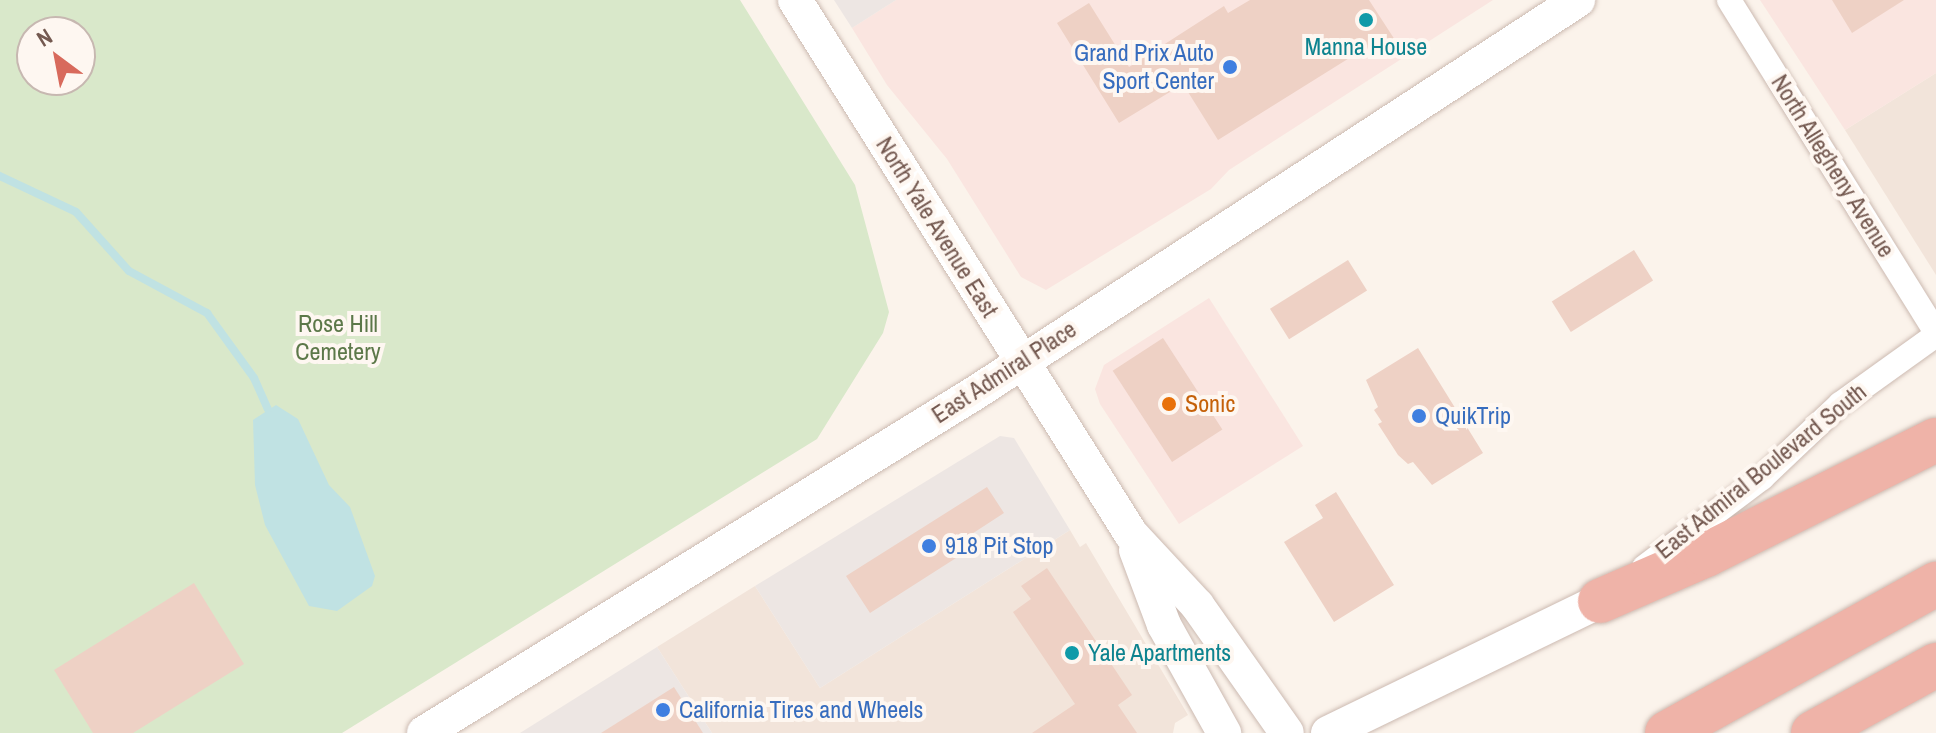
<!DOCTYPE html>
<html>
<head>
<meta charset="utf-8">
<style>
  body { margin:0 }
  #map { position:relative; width:1936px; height:733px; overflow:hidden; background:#fbf3eb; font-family:"Archivo Narrow",sans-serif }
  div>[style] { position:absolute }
  .residential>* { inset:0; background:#f2e4da }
  .commercial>* { inset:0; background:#fae5e0 }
  .industrial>* { inset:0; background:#ede6e3 }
  .green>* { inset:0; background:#d9e8ca }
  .water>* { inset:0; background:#c0e2e3 }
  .stream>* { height:8px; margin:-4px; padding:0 4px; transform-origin:4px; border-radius:4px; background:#c0e2e3 }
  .building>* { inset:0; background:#eed1c5; transform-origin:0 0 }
  .roads { filter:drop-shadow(0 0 2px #ccbab1) drop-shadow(0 0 2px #ccbab1) }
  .street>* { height:24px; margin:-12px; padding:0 12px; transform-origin:12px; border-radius:12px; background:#fff }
  .secondary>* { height:34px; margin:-17px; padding:0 17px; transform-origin:17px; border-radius:17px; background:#fff }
  .highway>* { height:44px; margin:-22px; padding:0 22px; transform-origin:22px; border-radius:22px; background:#efb3a8 }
  .dots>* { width:22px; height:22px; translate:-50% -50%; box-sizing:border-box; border:4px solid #fef7f1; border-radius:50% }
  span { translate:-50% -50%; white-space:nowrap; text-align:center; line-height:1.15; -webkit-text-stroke:8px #fef7f1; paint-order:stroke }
  .culture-label { font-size:24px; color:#0d838f }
  .left { translate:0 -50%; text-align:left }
  .shop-label { font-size:24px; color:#366cbe }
  .right { translate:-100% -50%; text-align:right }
  .street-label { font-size:24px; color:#745950 }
  .park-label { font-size:24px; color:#5c7849 }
  .food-label { font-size:24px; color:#c56008 }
  .north { position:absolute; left:16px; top:16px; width:80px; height:80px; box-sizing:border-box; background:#fef7f1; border:2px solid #c7b8b1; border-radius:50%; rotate:328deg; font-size:22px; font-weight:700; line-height:32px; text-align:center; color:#745950 }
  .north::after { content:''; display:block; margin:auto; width:28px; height:36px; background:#d86a5c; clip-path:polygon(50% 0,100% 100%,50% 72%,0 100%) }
</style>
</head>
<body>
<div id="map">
  <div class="residential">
    <div style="clip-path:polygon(1936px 73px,1936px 275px,1845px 130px)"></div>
    <div style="clip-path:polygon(1070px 530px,1080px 547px,1086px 543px,1188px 715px,1175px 723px,1173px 733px,712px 733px,657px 647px,755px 586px,820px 688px)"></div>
  </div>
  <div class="commercial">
    <div style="clip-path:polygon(896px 0,1493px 0,1229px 170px,1211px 189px,1046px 290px,1021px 277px,947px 159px,887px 85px,852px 28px)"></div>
    <div style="clip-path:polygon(1760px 0,1936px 0,1936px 73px,1845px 130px)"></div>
    <div style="clip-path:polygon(1209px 298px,1303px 446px,1179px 524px,1100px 404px,1095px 389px,1104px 365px)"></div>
  </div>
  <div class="industrial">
    <div style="clip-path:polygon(834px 0,896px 0,852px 28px)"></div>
    <div style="clip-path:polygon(1000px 436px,1014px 438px,1070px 530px,820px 688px,755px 586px)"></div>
    <div style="clip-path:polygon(657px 647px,712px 733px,520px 733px)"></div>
  </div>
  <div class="green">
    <div style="clip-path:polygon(evenodd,0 0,740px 0,855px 185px,889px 312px,883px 333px,817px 439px,342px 733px,0 733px,0 0,32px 32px,80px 32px,80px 80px,32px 80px,32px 32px)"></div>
  </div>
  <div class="water">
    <div style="clip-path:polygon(276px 405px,298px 419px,329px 485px,350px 507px,375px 576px,372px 586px,337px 611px,309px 606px,265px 525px,255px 485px,253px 420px)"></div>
  </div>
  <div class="stream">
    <div style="left:0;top:176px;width:84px;rotate:25.3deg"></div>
    <div style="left:76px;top:212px;width:79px;rotate:48.1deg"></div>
    <div style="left:129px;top:271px;width:89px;rotate:28.3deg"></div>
    <div style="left:207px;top:313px;width:80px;rotate:54.1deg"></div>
    <div style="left:254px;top:378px;width:34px;rotate:66deg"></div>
  </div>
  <div class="building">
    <div style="clip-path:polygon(1250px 0,1369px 0,1395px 40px,1373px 55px,1367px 47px,1218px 140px,1183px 84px,1119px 123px,1057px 23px,1089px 3px,1129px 67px,1224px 6px,1228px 13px)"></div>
    <div style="clip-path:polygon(1832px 0,1904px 0,1852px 33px)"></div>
    <div style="left:1634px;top:250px;width:36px;height:97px;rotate:58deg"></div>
    <div style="left:1348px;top:260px;width:36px;height:92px;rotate:58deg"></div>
    <div style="left:1163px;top:338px;width:109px;height:60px;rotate:57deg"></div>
    <div style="clip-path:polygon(1418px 348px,1483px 453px,1432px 485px,1413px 462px,1408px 464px,1398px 455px,1378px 424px,1382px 422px,1374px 410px,1378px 407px,1366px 380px)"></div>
    <div style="clip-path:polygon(987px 487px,1004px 513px,961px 541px,967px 551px,870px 613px,846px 576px)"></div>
    <div style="clip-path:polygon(1336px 492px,1394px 585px,1334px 622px,1284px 542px,1323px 518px,1315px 505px)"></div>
    <div style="clip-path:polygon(1047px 568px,1132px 695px,1118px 705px,1137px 733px,1032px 733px,1075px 704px,1013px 612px,1031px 599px,1021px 586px)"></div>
    <div style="clip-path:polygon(194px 583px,244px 664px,133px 733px,93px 733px,54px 670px)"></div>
    <div style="clip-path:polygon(674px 687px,703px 733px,601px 733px)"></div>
  </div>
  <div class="roads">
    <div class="street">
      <div style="left:1729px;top:0;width:391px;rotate:58.1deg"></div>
      <div style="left:1644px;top:567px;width:148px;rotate:-37deg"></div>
      <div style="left:1762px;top:478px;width:108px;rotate:-43.5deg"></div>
      <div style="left:1840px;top:404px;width:118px;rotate:-35.7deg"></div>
    </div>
    <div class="secondary">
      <div style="left:795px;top:0;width:631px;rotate:57.82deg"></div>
      <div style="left:1131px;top:534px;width:97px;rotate:47.1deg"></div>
      <div style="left:1197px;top:605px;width:156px;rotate:54.9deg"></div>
      <div style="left:1136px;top:550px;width:80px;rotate:69.5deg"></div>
      <div style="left:1164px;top:625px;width:124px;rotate:60.9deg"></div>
      <div style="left:424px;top:733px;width:647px;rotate:-31.68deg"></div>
      <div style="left:975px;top:393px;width:720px;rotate:-33.09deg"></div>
      <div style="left:1328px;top:733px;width:302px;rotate:-25.9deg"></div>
    </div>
    <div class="highway">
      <div style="left:1600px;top:601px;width:116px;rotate:-23.5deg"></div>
      <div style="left:1706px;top:555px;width:257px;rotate:-26.6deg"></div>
      <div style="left:1667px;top:733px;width:308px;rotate:-29deg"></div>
      <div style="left:1813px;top:733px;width:141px;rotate:-28.9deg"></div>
    </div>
  </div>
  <div class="dots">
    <div style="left:1366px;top:20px;background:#0f9aa8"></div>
    <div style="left:1230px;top:67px;background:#3f7fe0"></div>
    <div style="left:1169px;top:404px;background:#e8710a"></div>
    <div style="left:1419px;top:416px;background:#3f7fe0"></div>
    <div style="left:929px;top:546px;background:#3f7fe0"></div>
    <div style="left:1072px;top:653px;background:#0f9aa8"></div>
    <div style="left:663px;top:710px;background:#3f7fe0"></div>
  </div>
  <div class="culture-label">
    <span style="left:1366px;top:47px">Manna House</span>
    <span class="left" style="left:1088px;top:653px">Yale Apartments</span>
  </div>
  <div class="shop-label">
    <span class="right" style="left:1214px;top:67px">Grand Prix Auto<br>Sport Center</span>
    <span class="left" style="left:1435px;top:416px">QuikTrip</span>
    <span class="left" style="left:945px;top:546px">918 Pit Stop</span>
    <span class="left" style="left:679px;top:710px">California Tires and Wheels</span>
  </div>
  <div class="street-label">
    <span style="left:1833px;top:166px;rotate:58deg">North Allegheny Avenue</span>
    <span style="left:937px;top:227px;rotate:58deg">North Yale Avenue East</span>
    <span style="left:1004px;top:372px;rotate:-33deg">East Admiral Place</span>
    <span style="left:1761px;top:471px;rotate:-39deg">East Admiral Boulevard South</span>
  </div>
  <div class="park-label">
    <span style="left:338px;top:338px">Rose Hill<br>Cemetery</span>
  </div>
  <div class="food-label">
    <span class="left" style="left:1185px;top:404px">Sonic</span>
  </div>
  <div class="north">N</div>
</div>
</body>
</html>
